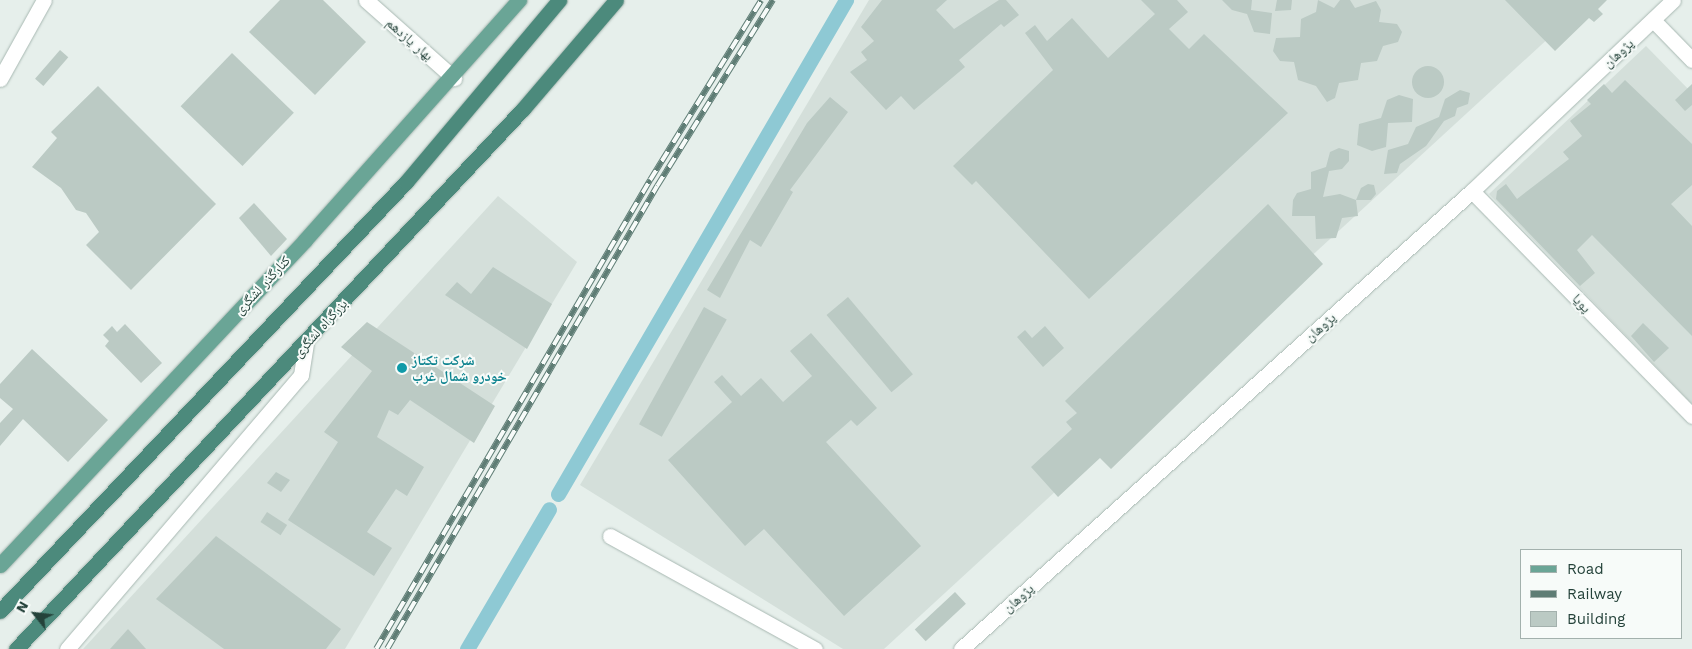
<!DOCTYPE html>
<html>
<head>
<meta charset="utf-8">
<style>
  body { margin:0 }
  #map { position:relative; width:1692px; height:649px; overflow:hidden; background:#e6efeb; font-family:"Work Sans","Noto Naskh Arabic",sans-serif }
  div>[style] { position:absolute }
  .built>* { inset:0; background:#d4dfda }
  .canal>* { height:15px; margin:-7.5px; padding:0 7.5px; transform-origin:7.5px; border-radius:7.5px; background:#8ec9d4 }
  .building>* { inset:0; background:#bbcac4; transform-origin:0 0 }
  .round { border-radius:50% }
  .roads { filter:drop-shadow(0 0 1px #a8b8b2) drop-shadow(0 0 1px #a8b8b2) }
  .minor>* { height:15px; margin:-7.5px; padding:0 7.5px; transform-origin:7.5px; border-radius:7.5px; background:#fff }
  .secondary>* { height:15px; margin:-7.5px; padding:0 7.5px; transform-origin:7.5px; border-radius:7.5px; background:#fff }
  .primary>* { height:15px; margin:-7.5px; padding:0 7.5px; transform-origin:7.5px; border-radius:7.5px; background:#6aa596 }
  .trunk>* { height:15px; margin:-7.5px; padding:0 7.5px; transform-origin:7.5px; border-radius:7.5px; background:#4c8a7c }
  .rail>* { height:5.5px; margin-top:-2.75px; transform-origin:0; background:repeating-linear-gradient(90deg,#f7fbf9 0 11px,#5f7d75 0 22px); box-sizing:border-box; border-block:1px solid #5f7d75 }
  .dots>* { width:14px; height:14px; translate:-50% -50%; box-sizing:border-box; border:2px solid #f7fbf9; border-radius:50% }
  span { translate:-50% -50%; white-space:nowrap; text-align:center; line-height:1.15; -webkit-text-stroke:4px #f7fbf9; paint-order:stroke }
  .street-label { font-size:14px; color:#24423a }
  .culture-label { font-size:14px; color:#0d838f; font-weight:700 }
  .left { translate:0 -50%; text-align:left }
  .legend { position:absolute; left:1520px; top:549px; width:162px; height:90px; box-sizing:border-box; background:#f7fbf9; border:1px solid #a3b1ad; margin:0; padding:6px 9px; list-style:none; font-size:15px; color:#24423a }
  .legend li { display:flex; align-items:center; gap:10px; height:25px }
  .legend b { width:25px; border:1px solid #a3b1ad }
  .north { position:absolute; left:10px; top:589px; width:50px; height:50px; -webkit-text-stroke:4px #f7fbf9; paint-order:stroke; rotate:299deg; font-size:14px; font-weight:700; line-height:20px; text-align:center; color:#24423a }
  .north::after { content:''; display:block; margin:auto; width:18px; height:22px; background:#24423a; clip-path:polygon(50% 0,100% 100%,50% 72%,0 100%) }
</style>
</head>
<body>
<div id="map">
  <div class="built">
    <div style="clip-path:polygon(869px 0,1590px 0,884px 649px,843px 649px,580px 485px)"></div>
    <div style="clip-path:polygon(1646px 46px,1692px 93px,1692px 404px,1489px 194px)"></div>
    <div style="clip-path:polygon(498px 196px,577px 262px,345px 649px,83px 649px)"></div>
  </div>
  <div class="canal">
    <div style="left:558px;top:494px;width:572px;rotate:-59.76deg"></div>
    <div style="left:467px;top:649px;width:162px;rotate:-59.6deg"></div>
  </div>
  <div class="building">
    <div style="clip-path:polygon(280px 0,323px 0,366px 42px,315px 95px,249px 32px)"></div>
    <div style="clip-path:polygon(882px 0,947px 0,936px 10px,954px 29px,999px 0,1006px 0,1019px 15px,1004px 27px,1001px 24px,959px 60px,965px 67px,914px 110px,901px 96px,886px 110px,850px 72px,867px 60px,861px 52px,874px 41px,861px 27px)"></div>
    <div style="clip-path:polygon(1141px 0,1177px 0,1188px 12px,1169px 29px,1189px 49px,1204px 34px,1288px 113px,1089px 299px,976px 181px,972px 185px,953px 166px,1053px 70px,1025px 33px,1035px 25px,1047px 41px,1072px 18px,1108px 58px,1155px 14px)"></div>
    <div style="clip-path:polygon(1222px 0,1252px 0,1251px 10px,1272px 13px,1270px 34px,1254px 32px,1247px 14px,1232px 10px)"></div>
    <div style="clip-path:polygon(1277px 0,1292px 0,1291px 10px,1275px 11px)"></div>
    <div style="clip-path:polygon(1318px 0,1334px 8px,1340px 0,1350px 0,1355px 8px,1376px 1px,1381px 10px,1379px 22px,1397px 24px,1402px 32px,1398px 42px,1383px 46px,1377px 61px,1361px 63px,1358px 80px,1339px 83px,1335px 98px,1327px 102px,1316px 86px,1298px 80px,1294px 62px,1280px 61px,1273px 51px,1276px 38px,1300px 37px,1301px 19px,1316px 12px)"></div>
    <div style="clip-path:polygon(1505px 0,1607px 0,1598px 9px,1603px 14px,1594px 22px,1589px 18px,1555px 51px)"></div>
    <div style="left:60px;top:50px;width:11px;height:38px;rotate:41deg"></div>
    <div style="left:232px;top:53px;width:86px;height:74px;rotate:44deg"></div>
    <div class="round" style="left:1412px;top:66px;width:32px;height:32px"></div>
    <div style="clip-path:polygon(1625px 80px,1692px 144px,1692px 185px,1671px 204px,1692px 226px,1692px 336px,1592px 235px,1577px 250px,1595px 273px,1580px 286px,1496px 199px,1497px 191px,1506px 184px,1517px 199px,1569px 159px,1563px 152px,1582px 136px,1570px 121px,1591px 104px,1587px 100px,1604px 84px,1612px 93px)"></div>
    <div style="clip-path:polygon(1692px 84px,1692px 105px,1685px 111px,1675px 100px)"></div>
    <div style="clip-path:polygon(98px 86px,216px 204px,131px 290px,86px 245px,99px 232px,86px 213px,76px 210px,61px 188px,32px 167px,57px 138px,51px 132px)"></div>
    <div style="clip-path:polygon(1460px 90px,1470px 93px,1468px 104px,1457px 108px,1455px 116px,1444px 121px,1426px 146px,1400px 164px,1397px 173px,1384px 174px,1388px 150px,1408px 144px,1416px 127px,1439px 117px,1445px 99px)"></div>
    <div style="clip-path:polygon(1399px 95px,1413px 99px,1412px 122px,1388px 123px,1386px 147px,1372px 151px,1357px 145px,1359px 124px,1381px 118px,1387px 100px)"></div>
    <div style="clip-path:polygon(830px 97px,848px 112px,790px 190px,793px 192px,761px 247px,750px 240px,720px 298px,707px 290px,807px 123px)"></div>
    <div style="clip-path:polygon(1339px 148px,1349px 151px,1349px 161px,1342px 169px,1329px 171px,1323px 197px,1340px 194px,1356px 200px,1361px 188px,1368px 184px,1374px 185px,1376px 194px,1371px 200px,1356px 200px,1358px 216px,1342px 218px,1336px 238px,1316px 239px,1315px 216px,1292px 216px,1293px 200px,1297px 193px,1311px 189px,1311px 172px,1326px 167px,1330px 152px)"></div>
    <div style="clip-path:polygon(254px 203px,287px 239px,271px 256px,239px 218px)"></div>
    <div style="clip-path:polygon(1268px 204px,1323px 264px,1111px 469px,1100px 458px,1058px 497px,1031px 467px,1072px 429px,1066px 422px,1077px 413px,1065px 401px)"></div>
    <div style="clip-path:polygon(493px 267px,552px 304px,527px 349px,445px 295px,457px 282px,471px 294px)"></div>
    <div style="left:848px;top:297px;width:101px;height:28px;rotate:50deg"></div>
    <div style="left:704px;top:307px;width:26px;height:134px;rotate:29deg"></div>
    <div style="clip-path:polygon(367px 322px,495px 406px,474px 443px,410px 400px,398px 415px,389px 410px,377px 437px,424px 467px,407px 496px,396px 489px,367px 532px,392px 548px,374px 576px,288px 520px,338px 442px,324px 432px,372px 371px,341px 347px)"></div>
    <div style="clip-path:polygon(1643px 323px,1669px 348px,1654px 362px,1631px 336px)"></div>
    <div style="clip-path:polygon(125px 324px,162px 363px,141px 383px,105px 346px,109px 341px,103px 335px,112px 326px,117px 332px)"></div>
    <div style="clip-path:polygon(1045px 326px,1064px 348px,1043px 367px,1017px 337px,1025px 330px,1032px 338px)"></div>
    <div style="clip-path:polygon(811px 333px,877px 408px,857px 426px,851px 420px,826px 442px,921px 546px,844px 616px,764px 529px,745px 546px,668px 460px,732px 402px,714px 382px,722px 375px,741px 396px,761px 378px,783px 402px,812px 376px,790px 351px)"></div>
    <div style="clip-path:polygon(32px 349px,108px 420px,68px 462px,23px 419px,0 446px,0 423px,13px 409px,0 398px,0 384px)"></div>
    <div style="clip-path:polygon(276px 472px,290px 480px,281px 492px,267px 483px)"></div>
    <div style="left:267px;top:512px;width:24px;height:12px;rotate:33deg"></div>
    <div style="clip-path:polygon(216px 536px,341px 629px,326px 649px,224px 649px,156px 599px)"></div>
    <div style="left:955px;top:592px;width:16px;height:55px;rotate:47deg"></div>
    <div style="clip-path:polygon(128px 629px,146px 649px,110px 649px)"></div>
  </div>
  <div class="roads">
    <div class="minor">
      <div style="left:366px;top:0;width:118px;rotate:41.6deg"></div>
      <div style="left:1653px;top:20px;width:56px;rotate:45.7deg"></div>
      <div style="left:0;top:79px;width:90px;rotate:-60.9deg"></div>
      <div style="left:1472px;top:191px;width:315px;rotate:45.6deg"></div>
      <div style="left:610px;top:536px;width:234px;rotate:28.9deg"></div>
      <div style="left:67px;top:649px;width:360px;rotate:-49.5deg"></div>
      <div style="left:301px;top:375px;width:31px;rotate:-81deg"></div>
    </div>
    <div class="secondary">
      <div style="left:961px;top:649px;width:686px;rotate:-41.87deg"></div>
      <div style="left:1472px;top:191px;width:277px;rotate:-43.5deg"></div>
    </div>
    <div class="primary">
      <div style="left:0;top:565px;width:446px;rotate:-46.8deg"></div>
      <div style="left:305px;top:240px;width:322px;rotate:-48.3deg"></div>
    </div>
    <div class="trunk">
      <div style="left:0;top:611px;width:591px;rotate:-46.58deg"></div>
      <div style="left:406px;top:182px;width:238px;rotate:-49.9deg"></div>
      <div style="left:16px;top:649px;width:741px;rotate:-46.81deg"></div>
      <div style="left:523px;top:109px;width:143px;rotate:-49.5deg"></div>
    </div>
  </div>
  <div class="rail">
    <div style="left:376px;top:649px;width:543px;rotate:-59.71deg"></div>
    <div style="left:650px;top:180px;width:211px;rotate:-58.3deg"></div>
    <div style="left:387px;top:649px;width:536px;rotate:-59.75deg"></div>
    <div style="left:657px;top:186px;width:219px;rotate:-58.1deg"></div>
  </div>
  <div class="dots">
    <div style="left:402px;top:368px;background:#0f9aa8"></div>
  </div>
  <div class="street-label">
    <span style="left:410px;top:39px;rotate:41deg">بهار یازدهم</span>
    <span style="left:1618px;top:53px;rotate:-43deg">پژوهان</span>
    <span style="left:262px;top:285px;rotate:-47deg">کنارگذر لشگری</span>
    <span style="left:1582px;top:303px;rotate:46deg">پویا</span>
    <span style="left:1320px;top:327px;rotate:-42deg">پژوهان</span>
    <span style="left:320px;top:328px;rotate:-48deg">بزرگراه لشگری</span>
    <span style="left:1018px;top:598px;rotate:-42deg">پژوهان</span>
  </div>
  <div class="culture-label">
    <span class="left" style="left:412px;top:368px">شرکت تکتاز<br>خودرو شمال غرب</span>
  </div>
  <ul class="legend">
  <li><b style="height:6px;background:#6aa596"></b>Road</li>
  <li><b style="height:6px;background:#5f7d75"></b>Railway</li>
  <li><b style="height:14px;background:#bbcac4"></b>Building</li>
  </ul>
  <div class="north">N</div>
</div>
</body>
</html>
